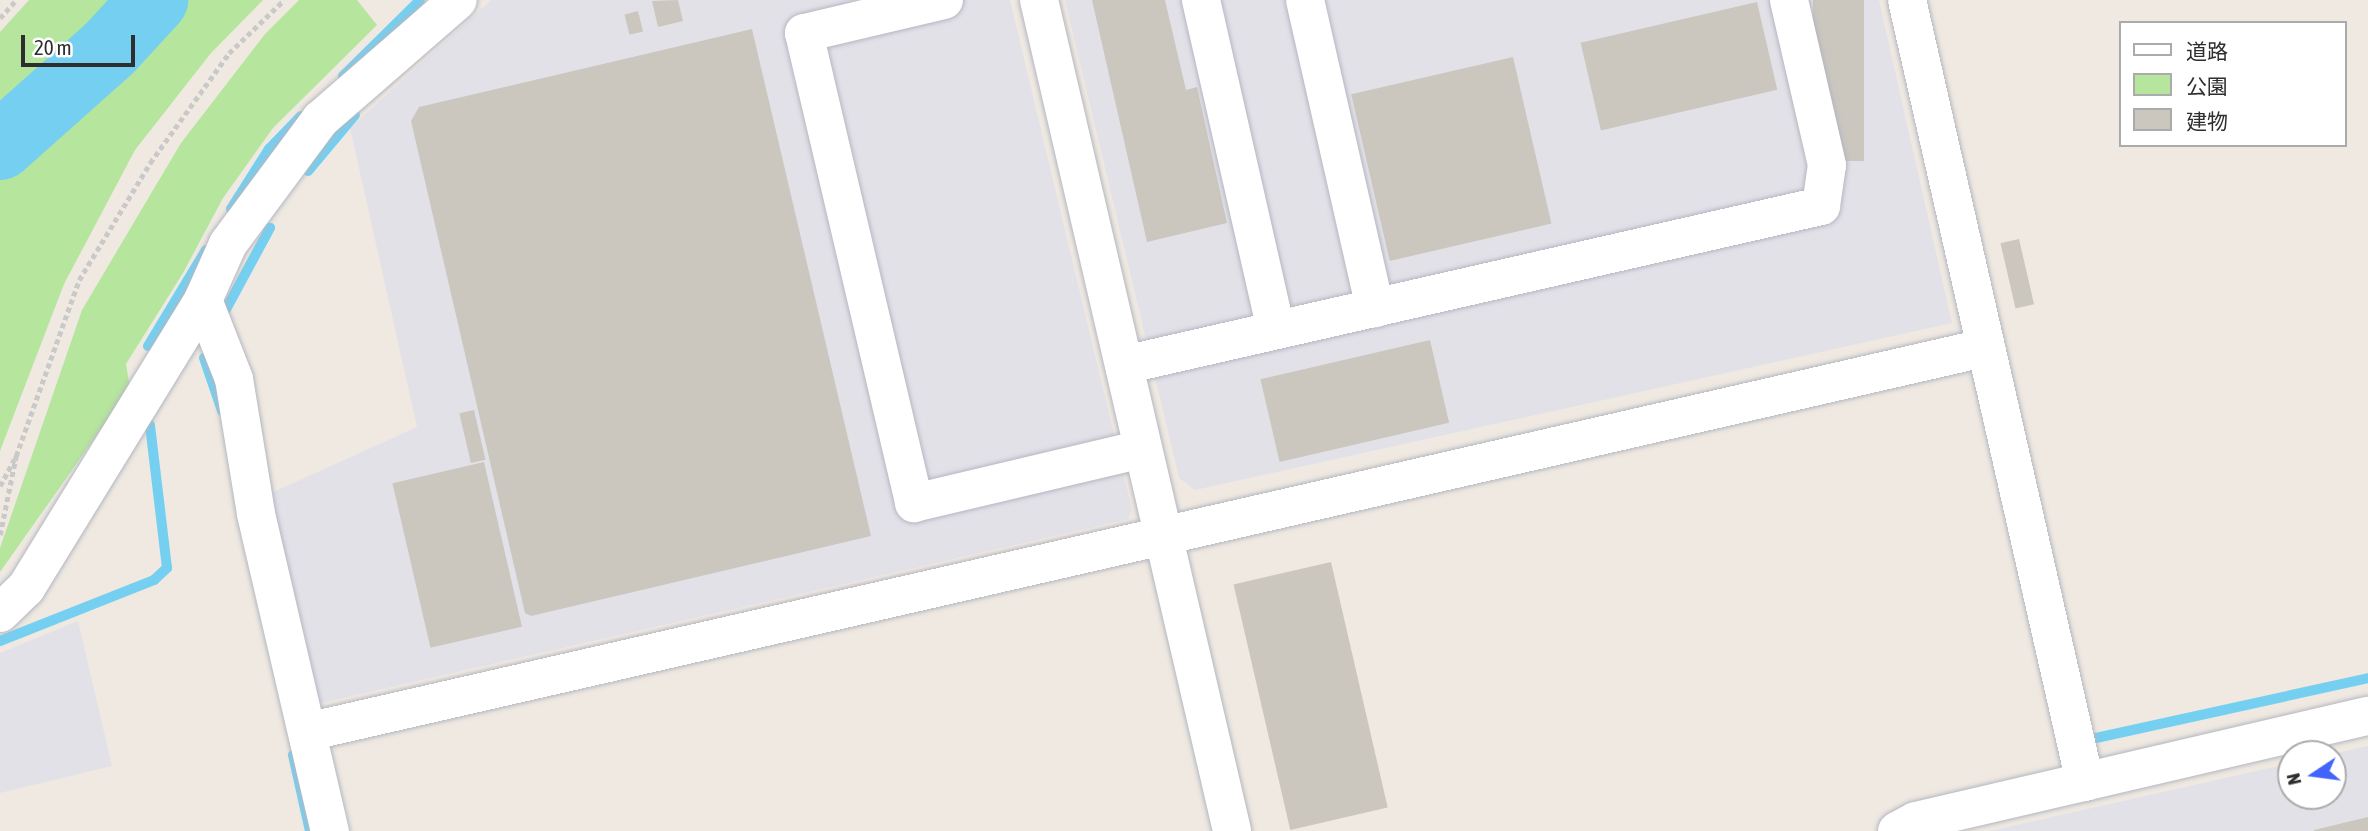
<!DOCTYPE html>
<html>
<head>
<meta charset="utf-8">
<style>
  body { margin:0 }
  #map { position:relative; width:2368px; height:831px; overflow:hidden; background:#efe9e1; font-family:"Asap Condensed","Noto Sans JP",sans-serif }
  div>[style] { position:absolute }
  .industrial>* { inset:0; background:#e3e1e8 }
  .green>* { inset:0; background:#b6e59e }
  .stream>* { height:10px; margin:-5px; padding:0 5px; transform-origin:5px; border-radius:5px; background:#75cff0 }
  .river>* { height:68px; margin:-34px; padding:0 34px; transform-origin:34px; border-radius:34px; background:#75cff0 }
  .building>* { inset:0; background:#cbc7bf; transform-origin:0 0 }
  .path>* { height:4.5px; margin-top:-2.25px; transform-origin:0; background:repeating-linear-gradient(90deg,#c9c9c9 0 5px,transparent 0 8.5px) }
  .roads { filter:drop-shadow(0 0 2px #b4b7c1) drop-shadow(0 0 2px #b4b7c1) }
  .minor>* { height:38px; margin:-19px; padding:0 19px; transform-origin:19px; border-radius:19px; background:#fff }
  span { translate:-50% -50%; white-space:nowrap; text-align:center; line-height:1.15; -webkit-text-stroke:5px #fff; paint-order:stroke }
  .legend { position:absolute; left:2119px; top:21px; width:228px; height:126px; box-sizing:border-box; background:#fff; border:2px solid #ababab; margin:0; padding:9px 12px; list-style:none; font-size:21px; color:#2e2e2e }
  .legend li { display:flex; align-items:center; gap:14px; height:35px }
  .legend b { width:35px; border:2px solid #ababab }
  .north { position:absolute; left:2277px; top:740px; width:70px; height:70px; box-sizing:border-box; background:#fff; border:2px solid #ababab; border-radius:50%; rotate:257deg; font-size:19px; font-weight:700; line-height:28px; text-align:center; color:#2e2e2e }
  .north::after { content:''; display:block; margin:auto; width:24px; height:32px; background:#4264fb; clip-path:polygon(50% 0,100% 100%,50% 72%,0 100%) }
  .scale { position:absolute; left:21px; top:35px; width:114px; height:32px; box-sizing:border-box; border:4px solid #2e2e2e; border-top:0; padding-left:9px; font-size:21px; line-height:24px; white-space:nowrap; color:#2e2e2e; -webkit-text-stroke:5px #fff; paint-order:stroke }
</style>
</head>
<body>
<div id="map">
  <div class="industrial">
    <div style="clip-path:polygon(491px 0,1010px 0,1132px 510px,1128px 519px,316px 704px,269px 494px,417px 427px,350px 128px)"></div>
    <div style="clip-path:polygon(1065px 0,1879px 0,1952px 323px,1195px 490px,1179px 478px)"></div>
    <div style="clip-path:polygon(78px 621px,112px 766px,0 793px,0 653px)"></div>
    <div style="clip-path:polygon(2368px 746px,2368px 831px,1990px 831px,2291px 763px,2291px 796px,2333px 796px,2331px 754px)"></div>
  </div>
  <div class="green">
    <div style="clip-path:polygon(29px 0,122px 0,95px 25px,51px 82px,0 126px,0 32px)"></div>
    <div style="clip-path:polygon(167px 0,263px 0,211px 53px,135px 150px,64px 284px,0 451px,0 157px,93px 78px)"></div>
    <div style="clip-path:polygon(299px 0,357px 0,377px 25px,273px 128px,223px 198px,183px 273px,126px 364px,130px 388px,0 572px,0 548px,82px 310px,181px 143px,265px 34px)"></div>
  </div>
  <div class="stream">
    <div style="left:343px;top:76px;width:108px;rotate:-44.6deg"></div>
    <div style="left:308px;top:171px;width:73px;rotate:-50deg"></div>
    <div style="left:231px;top:209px;width:71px;rotate:-57.7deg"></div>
    <div style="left:269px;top:149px;width:46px;rotate:-45.9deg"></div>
    <div style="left:224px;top:313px;width:97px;rotate:-61.6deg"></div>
    <div style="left:148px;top:346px;width:112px;rotate:-58.9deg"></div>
    <div style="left:204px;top:358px;width:56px;rotate:71.2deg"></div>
    <div style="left:0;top:641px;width:166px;rotate:-21.6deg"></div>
    <div style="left:154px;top:580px;width:18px;rotate:-43deg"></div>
    <div style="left:167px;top:568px;width:144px;rotate:-96.8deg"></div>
    <div style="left:2096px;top:738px;width:279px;rotate:-12.4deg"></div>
    <div style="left:293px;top:755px;width:78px;rotate:77.4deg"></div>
  </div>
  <div class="river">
    <div style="left:0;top:146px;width:146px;rotate:-41.7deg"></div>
    <div style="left:109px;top:49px;width:67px;rotate:-47.4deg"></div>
  </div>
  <div class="building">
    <div style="clip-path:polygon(678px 0,683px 21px,658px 27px,652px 1px)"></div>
    <div style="clip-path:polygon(1092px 0,1165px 0,1186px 90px,1197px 87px,1227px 223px,1147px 242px)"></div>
    <div style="left:1813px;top:0;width:51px;height:161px"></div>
    <div style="left:1757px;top:2px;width:90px;height:181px;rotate:77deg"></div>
    <div style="left:638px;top:11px;width:21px;height:14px;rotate:76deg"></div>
    <div style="clip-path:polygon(752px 29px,871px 536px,531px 616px,525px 613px,411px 121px,419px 107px)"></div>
    <div style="left:1513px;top:57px;width:171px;height:166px;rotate:77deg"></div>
    <div style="left:2019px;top:239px;width:67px;height:19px;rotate:77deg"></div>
    <div style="left:1430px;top:340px;width:85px;height:174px;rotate:77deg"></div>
    <div style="left:474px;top:410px;width:51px;height:15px;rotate:77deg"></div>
    <div style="left:484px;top:462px;width:169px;height:94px;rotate:77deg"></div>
    <div style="left:1331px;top:562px;width:252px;height:100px;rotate:77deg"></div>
    <div style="clip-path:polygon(2368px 817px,2368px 831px,2314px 831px,2314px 830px)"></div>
  </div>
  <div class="path">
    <div style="left:0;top:18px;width:24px;rotate:-48deg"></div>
    <div style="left:0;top:486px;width:30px;rotate:-62deg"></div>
    <div style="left:0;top:535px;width:81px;rotate:-78.6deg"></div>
    <div style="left:16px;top:456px;width:187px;rotate:-70.3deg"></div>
    <div style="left:79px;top:280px;width:137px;rotate:-58.7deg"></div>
    <div style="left:150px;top:163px;width:135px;rotate:-54.3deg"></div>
    <div style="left:229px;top:53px;width:76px;rotate:-43.9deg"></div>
  </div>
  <div class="roads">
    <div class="minor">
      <div style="left:944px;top:0;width:144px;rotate:166.7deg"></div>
      <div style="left:804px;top:33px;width:483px;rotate:76.8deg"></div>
      <div style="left:914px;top:503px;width:235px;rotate:-13.3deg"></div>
      <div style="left:1039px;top:0;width:853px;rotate:76.92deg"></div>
      <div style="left:1201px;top:0;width:338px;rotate:77.2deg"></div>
      <div style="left:1305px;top:0;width:316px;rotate:77.2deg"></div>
      <div style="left:1907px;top:0;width:802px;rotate:77.18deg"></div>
      <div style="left:203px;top:300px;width:85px;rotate:68.6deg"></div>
      <div style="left:234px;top:379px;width:137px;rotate:80.7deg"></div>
      <div style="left:256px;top:514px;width:326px;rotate:76.9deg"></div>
      <div style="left:1124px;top:365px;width:715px;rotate:-12.85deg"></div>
      <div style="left:1821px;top:206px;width:41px;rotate:-81.7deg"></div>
      <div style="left:1827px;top:165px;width:169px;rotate:-103deg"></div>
      <div style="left:0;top:613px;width:36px;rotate:-44deg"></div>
      <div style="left:26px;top:588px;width:338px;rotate:-58.4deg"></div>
      <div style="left:203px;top:300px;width:61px;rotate:-65.9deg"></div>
      <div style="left:228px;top:244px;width:156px;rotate:-53.4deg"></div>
      <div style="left:321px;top:119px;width:181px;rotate:-41deg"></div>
      <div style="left:307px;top:732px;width:1720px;rotate:-12.9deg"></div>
      <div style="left:1897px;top:831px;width:21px;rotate:-28deg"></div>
      <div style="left:1916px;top:821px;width:464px;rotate:-13.1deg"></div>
    </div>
  </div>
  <ul class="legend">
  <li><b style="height:9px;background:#fff"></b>道路</li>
  <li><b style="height:19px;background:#b6e59e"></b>公園</li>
  <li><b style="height:19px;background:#cbc7bf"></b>建物</li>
  </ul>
  <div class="north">N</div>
  <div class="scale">20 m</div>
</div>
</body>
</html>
